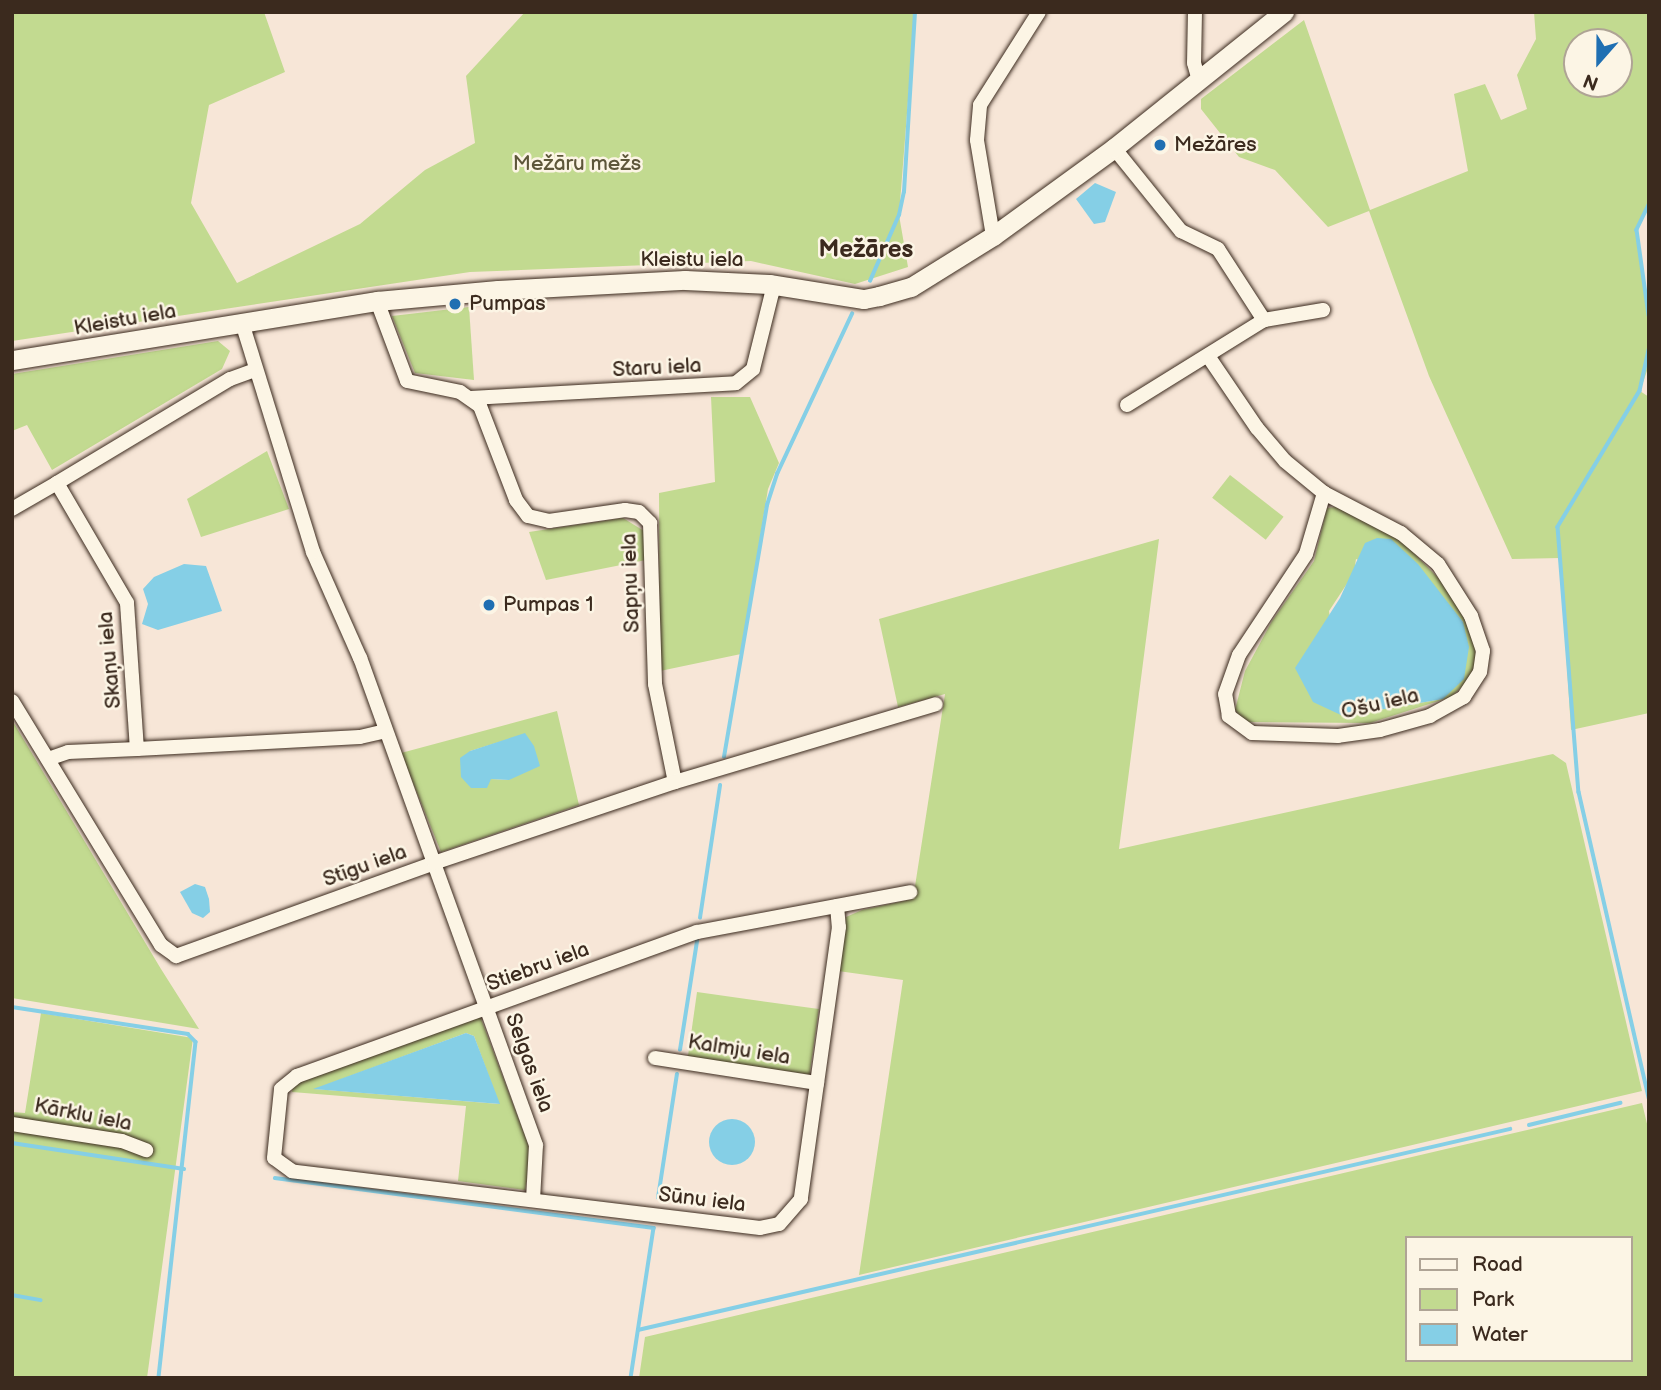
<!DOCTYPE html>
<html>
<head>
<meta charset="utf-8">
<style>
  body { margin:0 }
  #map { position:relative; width:1661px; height:1390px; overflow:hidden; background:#f7e6d7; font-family:"Balsamiq Sans",sans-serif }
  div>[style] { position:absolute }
  .green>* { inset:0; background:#c2da90; transform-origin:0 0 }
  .water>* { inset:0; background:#85cfe6 }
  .round { border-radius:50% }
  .stream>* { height:3.5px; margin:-1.75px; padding:0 1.75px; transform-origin:1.75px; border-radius:1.75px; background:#85cfe6 }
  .roads { filter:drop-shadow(0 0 2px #3b2a1e) drop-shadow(0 0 2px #3b2a1e) }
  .street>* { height:14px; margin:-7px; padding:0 7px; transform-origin:7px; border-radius:7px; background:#fcf5e5 }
  .secondary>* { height:19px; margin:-9.5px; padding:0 9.5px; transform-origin:9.5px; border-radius:9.5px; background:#fcf5e5 }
  .dots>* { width:19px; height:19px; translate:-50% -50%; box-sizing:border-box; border:4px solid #fcf5e5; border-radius:50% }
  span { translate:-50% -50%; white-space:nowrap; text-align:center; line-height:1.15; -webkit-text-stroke:5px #fcf5e5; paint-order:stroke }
  .poi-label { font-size:21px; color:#3b2a1e }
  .left { translate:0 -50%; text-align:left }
  .park-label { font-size:21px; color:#5d563a }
  .street-label { font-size:21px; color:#3b2a1e }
  .quarter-label { font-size:24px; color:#3b2a1e; font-weight:700 }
  .frame { position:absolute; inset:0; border:14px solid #3b2a1e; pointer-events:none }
  .legend { position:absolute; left:1405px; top:1236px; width:228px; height:126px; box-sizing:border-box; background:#fcf5e5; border:2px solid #afa495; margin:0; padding:9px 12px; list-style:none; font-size:21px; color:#3b2a1e }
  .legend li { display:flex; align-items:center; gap:14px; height:35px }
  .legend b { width:35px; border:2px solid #afa495 }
  .north { position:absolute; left:1563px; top:28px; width:70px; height:70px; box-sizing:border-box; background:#fcf5e5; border:2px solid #afa495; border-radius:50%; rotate:201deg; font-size:19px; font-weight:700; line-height:28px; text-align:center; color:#3b2a1e }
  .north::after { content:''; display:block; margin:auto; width:24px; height:32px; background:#1f6fb2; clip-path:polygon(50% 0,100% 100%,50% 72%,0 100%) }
</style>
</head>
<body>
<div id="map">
  <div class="green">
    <div style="clip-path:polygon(12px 12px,264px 12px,285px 72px,209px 105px,191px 203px,237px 283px,360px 224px,425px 170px,475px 143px,466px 76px,525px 12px,915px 12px,899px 215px,908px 267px,855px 284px,751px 261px,470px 272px,12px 341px)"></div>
    <div style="clip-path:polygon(evenodd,1534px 12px,1649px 12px,1649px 205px,1637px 230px,1649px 315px,1648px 368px,1640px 391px,1649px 397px,1649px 713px,1571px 730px,1560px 558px,1512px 559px,1429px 376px,1369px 211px,1328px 227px,1275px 170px,1239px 157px,1201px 109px,1201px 99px,1304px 20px,1370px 210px,1468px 171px,1454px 94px,1485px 84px,1501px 120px,1527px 109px,1517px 75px,1536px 39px,1534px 12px,1577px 42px,1619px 42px,1619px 84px,1577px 84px,1577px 42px)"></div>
    <div style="clip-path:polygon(469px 307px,474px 380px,415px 373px,392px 316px)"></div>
    <div style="clip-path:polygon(218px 341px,230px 351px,222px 369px,52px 470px,27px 425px,12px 431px,12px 374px)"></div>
    <div style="clip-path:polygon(711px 397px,750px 397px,779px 463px,768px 489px,741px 654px,660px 671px,659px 493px,715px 482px)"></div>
    <div style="clip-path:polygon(267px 451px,289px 509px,201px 537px,187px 499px)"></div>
    <div style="left:1230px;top:475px;width:68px;height:29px;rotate:38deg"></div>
    <div style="clip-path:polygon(evenodd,1343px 506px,1391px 530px,1452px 592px,1475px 634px,1476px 673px,1451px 697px,1370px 723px,1245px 722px,1235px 710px,1245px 671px,1272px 621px,1314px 561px,1327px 508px,1343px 506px,1356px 559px,1432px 585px,1463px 622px,1443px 699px,1343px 716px,1329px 611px,1354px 573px,1356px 559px)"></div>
    <div style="clip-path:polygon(623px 518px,644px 531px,646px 560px,546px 580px,529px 532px)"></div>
    <div style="clip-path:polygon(1159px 539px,1119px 849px,1553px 754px,1566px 763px,1642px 1091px,859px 1275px,903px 980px,838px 971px,846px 917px,862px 910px,913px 899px,945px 694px,898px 707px,879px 619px)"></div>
    <div style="clip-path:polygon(evenodd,557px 711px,579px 805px,441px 852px,401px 753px,557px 711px,525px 734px,509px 780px,491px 779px,470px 751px,525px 734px)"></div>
    <div style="clip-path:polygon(12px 720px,161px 969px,199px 1029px,12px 998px)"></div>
    <div style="left:697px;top:992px;width:123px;height:66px;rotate:8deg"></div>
    <div style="clip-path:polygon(41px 1013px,193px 1038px,147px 1378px,12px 1378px,12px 1112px,25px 1113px)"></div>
    <div style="clip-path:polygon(evenodd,480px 1016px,531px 1152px,525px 1190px,458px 1181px,466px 1106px,292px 1092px,293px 1085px,480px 1016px,466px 1033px,474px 1036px,499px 1104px,315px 1089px,466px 1033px)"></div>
    <div style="clip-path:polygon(evenodd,1642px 1103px,1649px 1132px,1649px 1378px,639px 1378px,645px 1337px,1642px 1103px,1407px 1238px,1631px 1238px,1631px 1360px,1407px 1360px,1407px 1238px)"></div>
  </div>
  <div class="water">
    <div style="clip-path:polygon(1095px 183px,1116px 192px,1105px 222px,1094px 224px,1076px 199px)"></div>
    <div style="clip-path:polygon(1377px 538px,1391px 539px,1418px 564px,1463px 622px,1469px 647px,1464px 679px,1443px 699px,1343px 716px,1313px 702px,1295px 668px,1340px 598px,1365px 543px)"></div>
    <div style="clip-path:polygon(184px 564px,206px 566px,222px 611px,158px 630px,142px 624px,148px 604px,143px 589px,154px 577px)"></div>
    <div style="clip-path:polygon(525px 733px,534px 746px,540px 766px,509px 780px,491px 779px,487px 788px,471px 788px,461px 777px,460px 758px,470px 751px)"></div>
    <div style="clip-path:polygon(195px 884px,205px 887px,209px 899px,210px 912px,203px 918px,192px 913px,180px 892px)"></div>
    <div style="clip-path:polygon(466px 1033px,474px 1036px,500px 1104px,313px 1089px)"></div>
    <div class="round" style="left:709px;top:1119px;width:46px;height:46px"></div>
  </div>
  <div class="stream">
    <div style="left:1649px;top:205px;width:28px;rotate:116deg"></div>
    <div style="left:1637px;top:230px;width:86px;rotate:82deg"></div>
    <div style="left:870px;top:281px;width:72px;rotate:-66.3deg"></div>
    <div style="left:899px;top:215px;width:24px;rotate:-78deg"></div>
    <div style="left:904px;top:192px;width:180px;rotate:-86.5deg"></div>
    <div style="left:1649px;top:350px;width:42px;rotate:102.4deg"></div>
    <div style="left:1640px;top:391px;width:159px;rotate:121.1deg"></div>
    <div style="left:1558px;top:527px;width:266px;rotate:85.5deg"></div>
    <div style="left:1579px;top:792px;width:314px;rotate:77.1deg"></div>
    <div style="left:724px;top:757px;width:256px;rotate:-80.3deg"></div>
    <div style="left:767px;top:505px;width:33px;rotate:-72deg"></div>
    <div style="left:777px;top:474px;width:177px;rotate:-64.9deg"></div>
    <div style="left:700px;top:918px;width:134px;rotate:-81.4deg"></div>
    <div style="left:12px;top:1007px;width:178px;rotate:8.7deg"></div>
    <div style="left:188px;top:1034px;width:11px;rotate:45deg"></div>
    <div style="left:196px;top:1042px;width:338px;rotate:96.3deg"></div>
    <div style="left:680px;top:1050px;width:110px;rotate:-81.1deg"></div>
    <div style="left:1529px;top:1125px;width:94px;rotate:-13.6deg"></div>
    <div style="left:12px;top:1143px;width:174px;rotate:8.6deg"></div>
    <div style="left:275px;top:1178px;width:382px;rotate:7.5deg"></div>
    <div style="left:654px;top:1228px;width:152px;rotate:98.7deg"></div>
    <div style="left:658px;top:1198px;width:125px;rotate:-81.3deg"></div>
    <div style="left:12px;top:1295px;width:29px;rotate:10deg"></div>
    <div style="left:638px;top:1330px;width:895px;rotate:-12.98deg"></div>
  </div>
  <div class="roads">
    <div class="street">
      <div style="left:1195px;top:12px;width:51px;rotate:91.1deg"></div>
      <div style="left:1194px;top:63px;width:18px;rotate:74deg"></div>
      <div style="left:1114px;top:148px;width:107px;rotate:51.1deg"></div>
      <div style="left:1181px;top:231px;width:41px;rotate:25.9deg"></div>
      <div style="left:1218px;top:249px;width:85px;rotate:57.1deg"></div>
      <div style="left:1264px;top:320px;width:60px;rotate:-9.6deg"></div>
      <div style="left:993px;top:236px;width:97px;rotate:-99.5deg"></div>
      <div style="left:977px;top:140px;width:35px;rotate:-85deg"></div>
      <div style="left:980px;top:105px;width:110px;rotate:-57.6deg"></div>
      <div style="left:377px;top:301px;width:85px;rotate:69.4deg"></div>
      <div style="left:407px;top:381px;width:54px;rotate:11.7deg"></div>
      <div style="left:460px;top:392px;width:24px;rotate:35deg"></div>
      <div style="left:480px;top:406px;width:101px;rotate:69deg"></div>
      <div style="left:516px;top:500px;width:20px;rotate:53deg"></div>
      <div style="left:528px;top:516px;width:22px;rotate:13deg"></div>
      <div style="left:549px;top:521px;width:77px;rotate:-8.2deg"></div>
      <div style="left:625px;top:510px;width:14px;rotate:8deg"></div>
      <div style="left:639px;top:512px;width:16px;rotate:45deg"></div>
      <div style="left:650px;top:523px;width:161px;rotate:88.2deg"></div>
      <div style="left:655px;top:684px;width:100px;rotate:78.5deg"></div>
      <div style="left:675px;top:782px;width:272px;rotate:-16.6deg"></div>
      <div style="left:1208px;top:356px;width:87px;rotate:55.8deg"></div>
      <div style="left:1257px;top:428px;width:43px;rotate:49.7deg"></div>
      <div style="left:1285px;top:461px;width:50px;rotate:39.4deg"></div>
      <div style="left:1324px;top:493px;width:87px;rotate:27.5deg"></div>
      <div style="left:1401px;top:533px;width:48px;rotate:40deg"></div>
      <div style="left:1438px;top:564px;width:62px;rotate:57.6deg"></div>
      <div style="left:1471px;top:616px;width:37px;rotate:71deg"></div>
      <div style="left:1483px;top:651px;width:21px;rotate:98deg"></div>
      <div style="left:1480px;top:672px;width:30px;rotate:123deg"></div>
      <div style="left:1464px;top:697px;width:39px;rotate:151deg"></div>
      <div style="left:1430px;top:716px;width:52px;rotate:164.4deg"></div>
      <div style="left:1380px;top:730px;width:42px;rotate:171.9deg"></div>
      <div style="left:1338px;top:736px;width:86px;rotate:-178deg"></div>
      <div style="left:1252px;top:733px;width:29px;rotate:-144deg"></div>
      <div style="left:1229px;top:716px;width:22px;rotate:-100deg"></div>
      <div style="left:1225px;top:694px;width:41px;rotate:-70.3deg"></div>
      <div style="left:1239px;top:655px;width:121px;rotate:-56.4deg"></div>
      <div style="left:1306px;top:554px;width:64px;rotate:-73.6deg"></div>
      <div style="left:255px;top:370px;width:27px;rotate:160deg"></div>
      <div style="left:230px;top:379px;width:202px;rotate:149deg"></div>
      <div style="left:57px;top:483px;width:139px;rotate:59.7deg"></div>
      <div style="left:127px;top:603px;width:146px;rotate:86.1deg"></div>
      <div style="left:137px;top:749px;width:223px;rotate:-3.1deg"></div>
      <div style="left:360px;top:737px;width:26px;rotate:-13deg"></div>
      <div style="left:471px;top:398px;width:265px;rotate:-3.2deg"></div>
      <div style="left:736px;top:383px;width:22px;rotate:-39deg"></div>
      <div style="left:753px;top:369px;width:78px;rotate:-76deg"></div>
      <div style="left:772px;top:293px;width:9px;rotate:-108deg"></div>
      <div style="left:1127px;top:405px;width:161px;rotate:-31.8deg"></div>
      <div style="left:12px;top:509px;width:52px;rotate:-30deg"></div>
      <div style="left:12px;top:701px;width:286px;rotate:58.6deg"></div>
      <div style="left:161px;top:945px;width:19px;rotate:36deg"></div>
      <div style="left:176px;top:956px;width:274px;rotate:-19.8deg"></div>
      <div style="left:434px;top:863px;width:218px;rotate:-109.8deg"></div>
      <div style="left:360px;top:658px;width:116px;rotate:-113.9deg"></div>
      <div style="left:313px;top:552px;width:240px;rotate:-107.2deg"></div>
      <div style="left:48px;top:759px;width:21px;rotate:-19deg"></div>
      <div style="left:68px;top:752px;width:69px;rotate:-2.5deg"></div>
      <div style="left:837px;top:906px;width:21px;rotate:85deg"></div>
      <div style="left:839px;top:927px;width:275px;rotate:98deg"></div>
      <div style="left:801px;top:1199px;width:33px;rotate:131deg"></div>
      <div style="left:779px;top:1224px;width:19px;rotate:168deg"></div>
      <div style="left:760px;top:1228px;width:471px;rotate:-173.1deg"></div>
      <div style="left:292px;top:1171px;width:22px;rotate:-144deg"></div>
      <div style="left:274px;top:1158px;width:69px;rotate:-84.2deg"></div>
      <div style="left:281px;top:1089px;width:21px;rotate:-39deg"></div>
      <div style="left:297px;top:1076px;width:425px;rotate:-19.8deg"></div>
      <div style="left:697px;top:932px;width:217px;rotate:-10.6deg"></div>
      <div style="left:655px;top:1058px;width:164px;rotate:8.8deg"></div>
      <div style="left:12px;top:1124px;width:111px;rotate:8.8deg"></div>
      <div style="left:122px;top:1141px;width:26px;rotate:21deg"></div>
      <div style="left:533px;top:1200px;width:55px;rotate:-86.9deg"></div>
      <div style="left:536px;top:1145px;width:300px;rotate:-109.9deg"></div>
      <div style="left:434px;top:863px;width:254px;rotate:-18.6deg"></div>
    </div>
    <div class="secondary">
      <div style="left:12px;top:360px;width:370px;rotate:-9.2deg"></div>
      <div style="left:377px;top:301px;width:121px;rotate:-5.2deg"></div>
      <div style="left:498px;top:290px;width:187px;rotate:-3.1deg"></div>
      <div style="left:685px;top:280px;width:84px;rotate:2.7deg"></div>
      <div style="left:769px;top:284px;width:96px;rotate:9deg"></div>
      <div style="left:864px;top:299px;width:15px;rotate:-11deg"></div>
      <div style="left:879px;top:296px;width:33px;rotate:-16deg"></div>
      <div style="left:911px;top:287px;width:97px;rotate:-31.9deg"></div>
      <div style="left:993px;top:236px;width:150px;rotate:-36deg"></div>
      <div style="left:1114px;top:148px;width:218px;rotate:-38.7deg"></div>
    </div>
  </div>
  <div class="dots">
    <div style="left:1160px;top:145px;background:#1f6fb2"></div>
    <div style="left:455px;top:304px;background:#1f6fb2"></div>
    <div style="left:489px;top:605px;background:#1f6fb2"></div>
  </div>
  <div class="poi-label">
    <span class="left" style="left:1174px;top:145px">Mežāres</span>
    <span class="left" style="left:469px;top:304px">Pumpas</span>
    <span class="left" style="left:503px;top:605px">Pumpas 1</span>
  </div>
  <div class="park-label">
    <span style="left:577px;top:164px">Mežāru mežs</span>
  </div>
  <div class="street-label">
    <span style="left:692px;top:260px">Kleistu iela</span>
    <span style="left:125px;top:320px;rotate:-10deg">Kleistu iela</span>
    <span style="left:657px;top:368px;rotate:-3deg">Staru iela</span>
    <span style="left:631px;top:583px;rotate:-92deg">Sapņu iela</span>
    <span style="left:110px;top:660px;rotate:-95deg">Skaņu iela</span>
    <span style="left:1380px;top:704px;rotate:-13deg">Ošu iela</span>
    <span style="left:365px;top:866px;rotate:-20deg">Stīgu iela</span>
    <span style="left:538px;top:967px;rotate:-20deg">Stiebru iela</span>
    <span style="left:739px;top:1050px;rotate:9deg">Kalmju iela</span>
    <span style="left:529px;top:1063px;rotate:70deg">Selgas iela</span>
    <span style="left:83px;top:1115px;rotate:11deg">Kārklu iela</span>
    <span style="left:702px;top:1200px;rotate:7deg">Sūnu iela</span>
  </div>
  <div class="quarter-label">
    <span style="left:866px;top:250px">Mežāres</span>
  </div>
  <div class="frame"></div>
  <ul class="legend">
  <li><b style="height:9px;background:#fcf5e5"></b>Road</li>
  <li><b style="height:19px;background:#c2da90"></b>Park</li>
  <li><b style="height:19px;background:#85cfe6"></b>Water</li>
  </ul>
  <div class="north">N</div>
</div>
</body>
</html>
